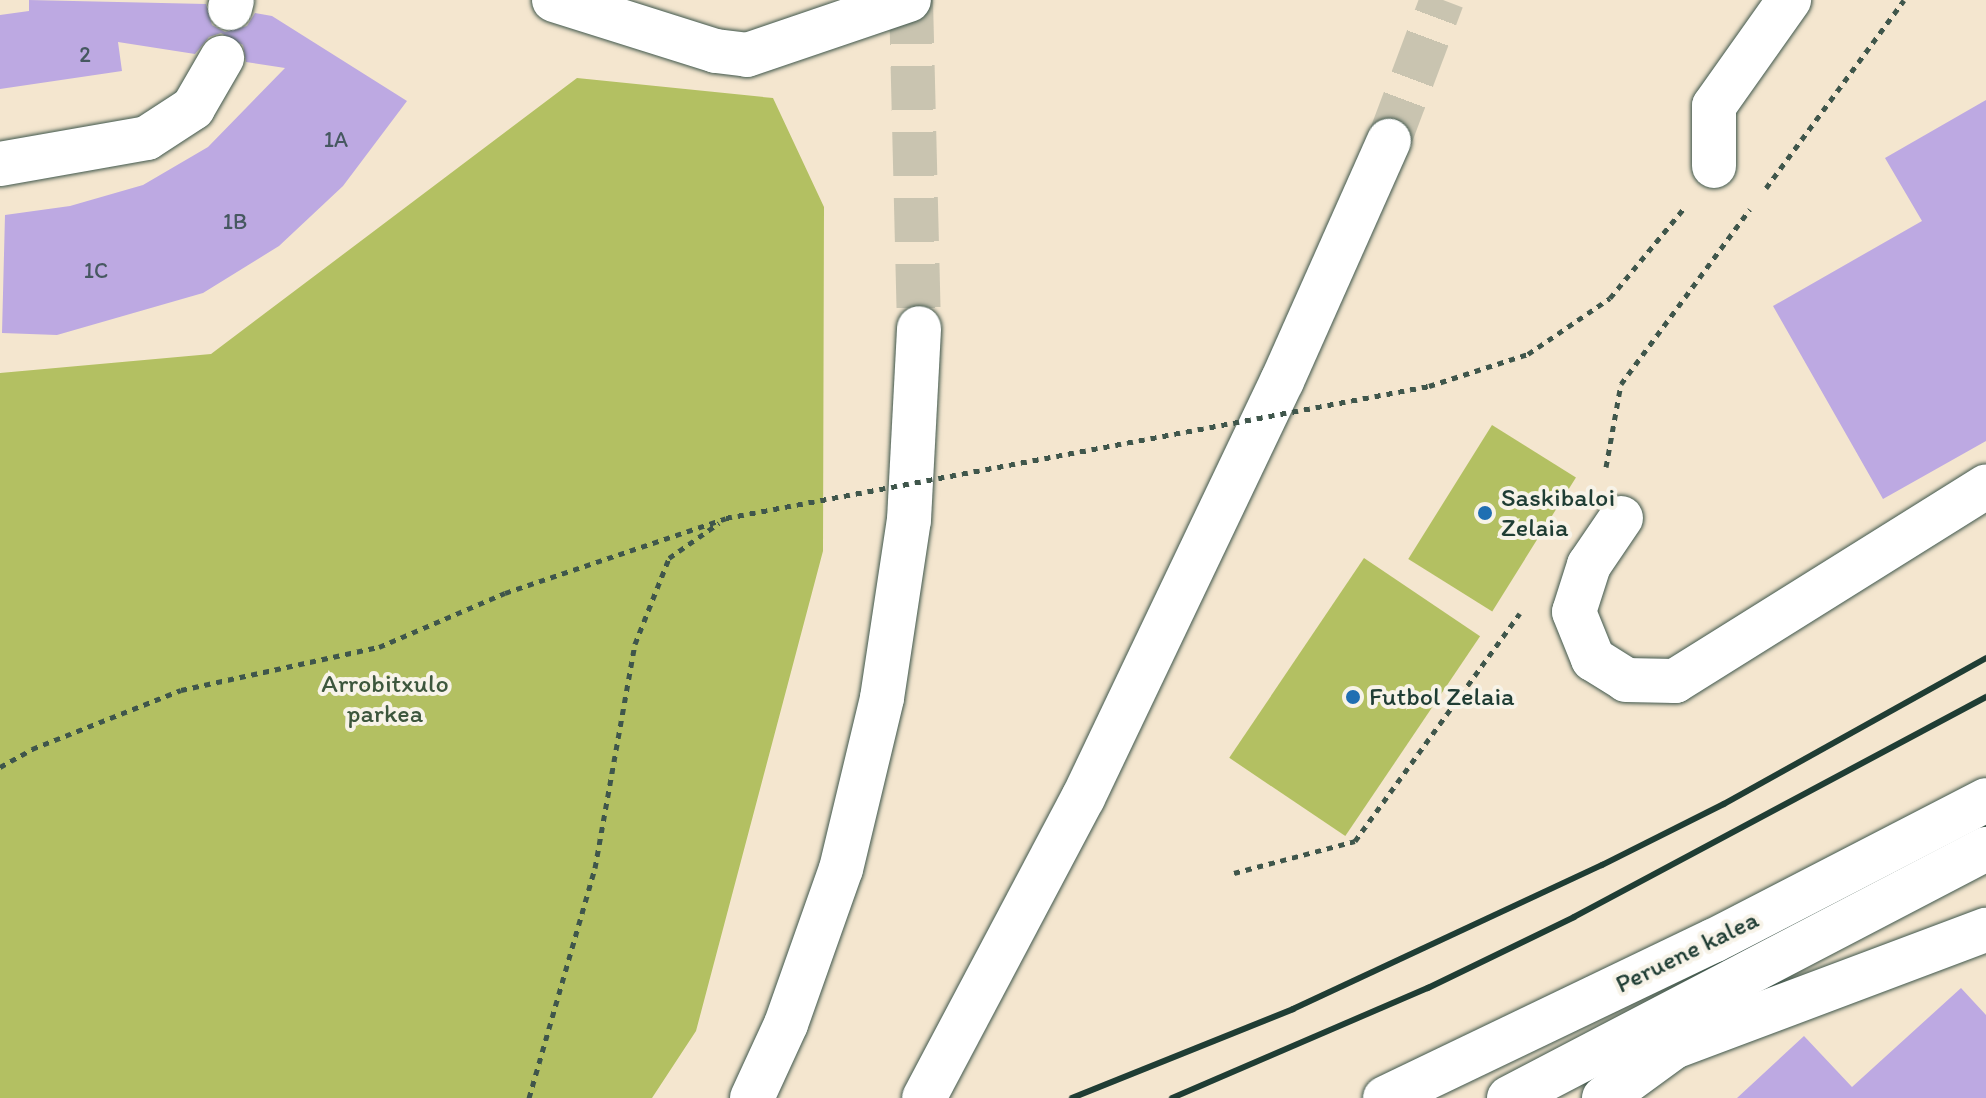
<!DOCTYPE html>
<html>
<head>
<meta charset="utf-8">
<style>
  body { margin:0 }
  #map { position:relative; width:1986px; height:1098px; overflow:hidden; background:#f4e6cf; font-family:Itim,sans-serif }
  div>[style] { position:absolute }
  .green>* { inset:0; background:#b3c062; transform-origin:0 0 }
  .building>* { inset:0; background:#bda9e2 }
  .highway-tunnel>* { height:44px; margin-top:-22px; transform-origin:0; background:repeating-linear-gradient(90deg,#c9c4b0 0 44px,transparent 0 66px) }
  .path>* { height:5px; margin-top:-2.5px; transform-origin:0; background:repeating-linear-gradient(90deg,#3f564b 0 6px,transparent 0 12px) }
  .roads { filter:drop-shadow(0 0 2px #3f564b) drop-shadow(0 0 2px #3f564b) }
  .minor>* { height:44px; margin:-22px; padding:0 22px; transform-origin:22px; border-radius:22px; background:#fff }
  .highway>* { height:44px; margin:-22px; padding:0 22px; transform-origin:22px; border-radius:22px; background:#fff }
  .rail>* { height:6px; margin:-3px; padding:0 3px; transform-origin:3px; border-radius:3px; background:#1f3d34 }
  .path-bridge>* { height:5px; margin-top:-2.5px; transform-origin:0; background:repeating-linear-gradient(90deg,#3f564b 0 6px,transparent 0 12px) }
  .dots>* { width:22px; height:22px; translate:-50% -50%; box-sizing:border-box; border:4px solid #f7f3e8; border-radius:50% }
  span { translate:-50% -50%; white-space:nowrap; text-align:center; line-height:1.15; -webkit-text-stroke:8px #f7f3e8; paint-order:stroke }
  .number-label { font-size:22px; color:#465860 }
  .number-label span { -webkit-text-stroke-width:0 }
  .poi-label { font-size:26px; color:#1f3d34 }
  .left { translate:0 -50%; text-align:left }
  .park-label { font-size:26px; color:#3d573d }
  .street-label { font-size:26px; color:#1f3d34 }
</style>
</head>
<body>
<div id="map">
  <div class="green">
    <div style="clip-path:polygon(577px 78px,773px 98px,824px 207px,823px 551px,696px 1031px,652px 1098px,0 1098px,0 373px,211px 354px)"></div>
    <div style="left:1492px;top:425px;width:99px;height:158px;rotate:32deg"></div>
    <div style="left:1364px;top:558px;width:140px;height:241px;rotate:34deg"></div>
  </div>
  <div class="building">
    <div style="clip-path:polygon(29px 0,206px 4px,212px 25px,225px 32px,247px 26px,255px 13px,272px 16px,407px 101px,343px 186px,279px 246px,203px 293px,57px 335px,2px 333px,5px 215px,70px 206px,143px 185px,208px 147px,285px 68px,246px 62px,243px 45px,221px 33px,209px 37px,195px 54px,118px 42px,122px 71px,0 89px,0 15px,29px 11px)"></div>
    <div style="clip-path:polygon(1986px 100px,1986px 441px,1883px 499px,1773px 306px,1922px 221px,1885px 158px)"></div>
    <div style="clip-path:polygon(1961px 988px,1986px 1015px,1986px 1098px,1737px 1098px,1804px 1036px,1852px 1087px)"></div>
  </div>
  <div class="highway-tunnel">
    <div style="left:911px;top:0;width:328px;rotate:88.6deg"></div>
    <div style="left:1389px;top:141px;width:151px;rotate:-69.4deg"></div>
  </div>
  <div class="path">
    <div style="left:1766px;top:188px;width:233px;rotate:-53.7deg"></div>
    <div style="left:1429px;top:386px;width:104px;rotate:-17.9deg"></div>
    <div style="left:1528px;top:354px;width:99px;rotate:-34.3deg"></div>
    <div style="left:1610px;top:298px;width:118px;rotate:-50.5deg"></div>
    <div style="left:1606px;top:467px;width:84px;rotate:-79.8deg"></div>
    <div style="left:1621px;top:384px;width:217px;rotate:-53.6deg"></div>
    <div style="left:0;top:767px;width:37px;rotate:-29deg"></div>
    <div style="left:32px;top:749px;width:160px;rotate:-21.6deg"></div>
    <div style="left:181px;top:690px;width:203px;rotate:-12.3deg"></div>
    <div style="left:379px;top:647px;width:137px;rotate:-23.2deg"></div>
    <div style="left:505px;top:593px;width:233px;rotate:-18.7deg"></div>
    <div style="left:1234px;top:873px;width:125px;rotate:-14.8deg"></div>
    <div style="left:1355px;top:841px;width:281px;rotate:-54.1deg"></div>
    <div style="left:529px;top:1098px;width:239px;rotate:-74deg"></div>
    <div style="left:595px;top:868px;width:228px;rotate:-79.9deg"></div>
    <div style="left:635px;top:644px;width:92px;rotate:-68.4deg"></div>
    <div style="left:669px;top:558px;width:61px;rotate:-35deg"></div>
  </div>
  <div class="roads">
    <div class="minor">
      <div style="left:554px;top:0;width:170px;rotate:17.5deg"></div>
      <div style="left:716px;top:51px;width:31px;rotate:7deg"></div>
      <div style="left:747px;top:55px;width:171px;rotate:-18.8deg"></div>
      <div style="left:230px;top:8px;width:8px;rotate:-76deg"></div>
      <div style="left:0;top:164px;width:149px;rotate:-10deg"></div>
      <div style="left:147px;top:138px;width:55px;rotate:-33.1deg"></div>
      <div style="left:193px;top:108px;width:58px;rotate:-59.9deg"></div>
      <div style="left:1714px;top:166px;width:60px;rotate:-90deg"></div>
      <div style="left:1714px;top:106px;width:130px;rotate:-54.7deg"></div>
      <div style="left:1621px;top:518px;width:57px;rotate:124.2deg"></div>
      <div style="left:1589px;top:565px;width:49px;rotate:107.7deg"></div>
      <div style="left:1574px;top:612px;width:51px;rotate:68deg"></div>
      <div style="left:1593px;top:659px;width:39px;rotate:32deg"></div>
      <div style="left:1626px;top:680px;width:49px;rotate:1.2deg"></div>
      <div style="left:1675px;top:681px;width:367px;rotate:-32deg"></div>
      <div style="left:1385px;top:1098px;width:364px;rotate:-25.6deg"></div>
      <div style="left:1713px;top:941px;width:307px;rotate:-27.3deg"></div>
      <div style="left:1509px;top:1098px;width:538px;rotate:-27.57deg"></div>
      <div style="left:1604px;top:1098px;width:87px;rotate:-36.1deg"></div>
      <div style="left:1674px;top:1047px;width:333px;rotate:-20.6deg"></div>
    </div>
    <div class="highway">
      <div style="left:752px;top:1098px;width:81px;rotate:-65.3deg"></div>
      <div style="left:786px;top:1024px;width:164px;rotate:-70.5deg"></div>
      <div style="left:841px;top:869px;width:176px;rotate:-76.5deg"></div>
      <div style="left:882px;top:698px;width:180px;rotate:-81.4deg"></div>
      <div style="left:909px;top:520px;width:192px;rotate:-87deg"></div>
      <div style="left:924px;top:1098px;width:340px;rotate:-62.1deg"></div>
      <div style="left:1083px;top:798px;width:462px;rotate:-64.5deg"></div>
      <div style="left:1282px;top:381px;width:263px;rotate:-66deg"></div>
    </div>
  </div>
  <div class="rail">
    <div style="left:1072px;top:1098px;width:238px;rotate:-21.9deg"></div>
    <div style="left:1293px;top:1009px;width:341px;rotate:-25deg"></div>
    <div style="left:1602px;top:865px;width:136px;rotate:-26.6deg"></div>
    <div style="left:1724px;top:804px;width:300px;rotate:-29.1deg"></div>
    <div style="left:1172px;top:1098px;width:279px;rotate:-23.3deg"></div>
    <div style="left:1428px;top:988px;width:162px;rotate:-25.9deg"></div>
    <div style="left:1574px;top:917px;width:467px;rotate:-28.1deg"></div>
  </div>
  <div class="path-bridge">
    <div style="left:726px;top:518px;width:715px;rotate:-10.63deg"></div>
  </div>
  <div class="dots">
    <div style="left:1485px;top:513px;background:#1f6fb2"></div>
    <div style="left:1353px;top:697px;background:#1f6fb2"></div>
  </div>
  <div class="number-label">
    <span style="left:85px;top:55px">2</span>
    <span style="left:336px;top:140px">1A</span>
    <span style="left:235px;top:222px">1B</span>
    <span style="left:96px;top:271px">1C</span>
  </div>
  <div class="poi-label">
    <span class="left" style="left:1501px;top:513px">Saskibaloi<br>Zelaia</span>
    <span class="left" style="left:1369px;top:697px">Futbol Zelaia</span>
  </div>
  <div class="park-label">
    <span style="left:385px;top:699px">Arrobitxulo<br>parkea</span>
  </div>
  <div class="street-label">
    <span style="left:1687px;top:952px;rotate:-26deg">Peruene kalea</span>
  </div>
</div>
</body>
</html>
